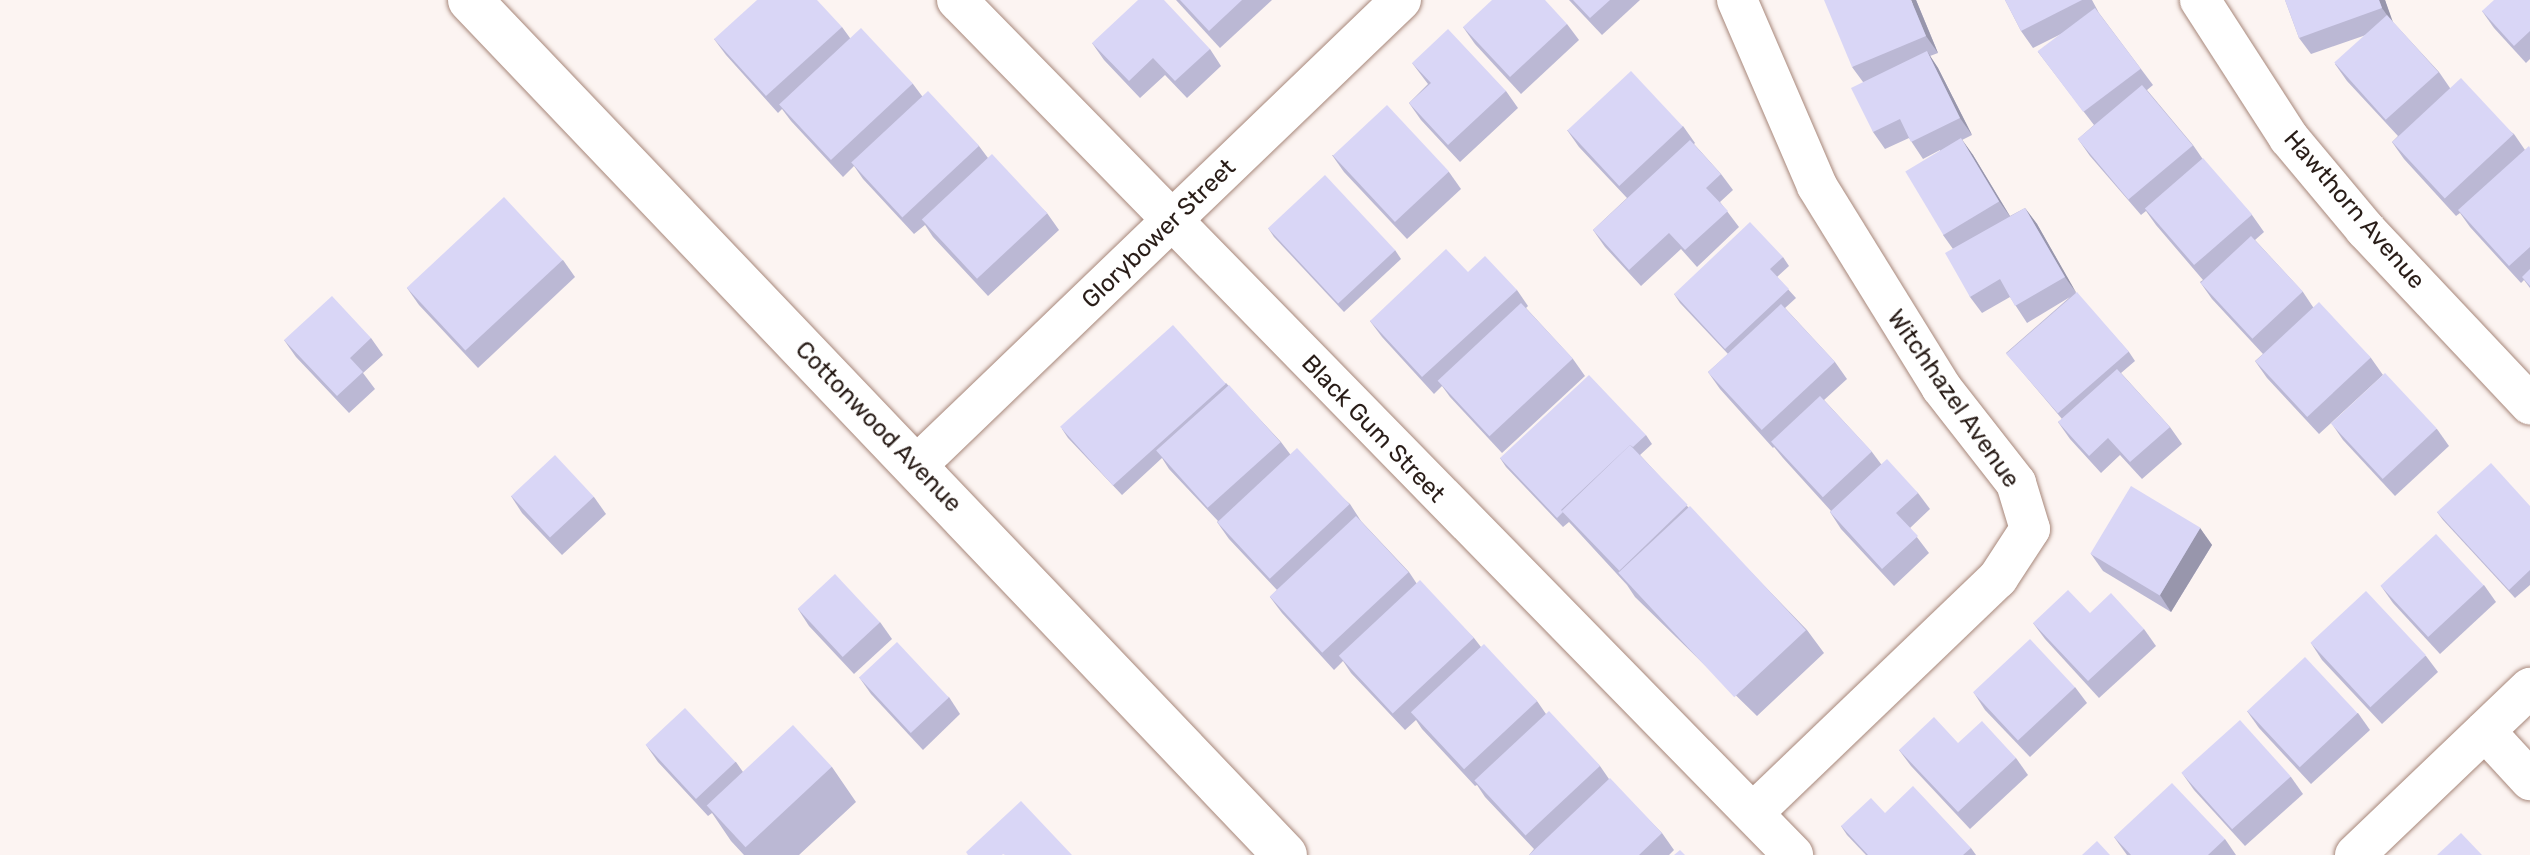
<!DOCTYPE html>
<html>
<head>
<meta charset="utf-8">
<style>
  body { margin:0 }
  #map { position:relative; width:2530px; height:855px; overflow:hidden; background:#fcf4f2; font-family:Rubik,sans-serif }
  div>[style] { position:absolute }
  .roads { filter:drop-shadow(0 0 2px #a7877a) drop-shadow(0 0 2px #a7877a) }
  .street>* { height:40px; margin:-20px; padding:0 20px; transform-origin:20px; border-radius:20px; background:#fff }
  .secondary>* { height:44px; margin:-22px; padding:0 22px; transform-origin:22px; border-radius:22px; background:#fff }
  .wall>* { inset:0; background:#bbb8d4 }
  .shaded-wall>* { inset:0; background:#9896ac }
  .building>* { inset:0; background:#d9d6f6; transform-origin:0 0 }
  span { translate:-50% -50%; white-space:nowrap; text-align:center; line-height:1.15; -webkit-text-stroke:7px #fff; paint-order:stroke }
  .street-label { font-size:24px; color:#291d18 }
</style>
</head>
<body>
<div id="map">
  <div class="roads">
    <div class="street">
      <div style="left:957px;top:0;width:1196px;rotate:45.64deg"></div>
      <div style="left:1737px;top:0;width:202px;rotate:66.7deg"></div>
      <div style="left:1817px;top:186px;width:236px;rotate:58.3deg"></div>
      <div style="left:1941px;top:387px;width:122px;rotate:52deg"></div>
      <div style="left:2016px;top:483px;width:48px;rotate:73.1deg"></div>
      <div style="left:2030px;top:529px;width:59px;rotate:123.1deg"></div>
      <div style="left:1998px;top:578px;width:339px;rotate:136.2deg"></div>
      <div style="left:2200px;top:0;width:164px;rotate:57.2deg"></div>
      <div style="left:2289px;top:138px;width:119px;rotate:50.1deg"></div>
      <div style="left:2365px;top:229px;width:241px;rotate:46.7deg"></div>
      <div style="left:915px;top:467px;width:674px;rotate:-43.86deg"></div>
      <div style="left:2485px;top:731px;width:67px;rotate:47.4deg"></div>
      <div style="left:2355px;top:855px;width:242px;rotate:-43.7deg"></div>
    </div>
    <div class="secondary">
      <div style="left:470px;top:0;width:1181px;rotate:46.37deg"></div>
    </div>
  </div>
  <div class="wall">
    <div style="clip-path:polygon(1176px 0,1272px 0,1220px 48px)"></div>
    <div style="clip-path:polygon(1569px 0,1640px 0,1602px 35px)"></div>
    <div style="clip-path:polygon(1916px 0,1938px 53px,1930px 56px,1938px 68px,1972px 135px,1962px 140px,1973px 155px,2010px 216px,2025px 208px,2037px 224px,2076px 293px,2129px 352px,2135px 361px,2121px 373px,2170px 427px,2182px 444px,2142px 479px,2120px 455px,2101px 473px,2070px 439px,2058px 422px,2062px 419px,2006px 353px,2070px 297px,2027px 323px,2010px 297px,1982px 313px,1970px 297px,1953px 249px,1943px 235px,1940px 150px,1923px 159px,1909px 138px,1885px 149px,1873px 132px,1863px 82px,1852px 67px)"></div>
    <div style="clip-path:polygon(2005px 0,2092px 0,2099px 13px,2153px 85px,2147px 90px,2193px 145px,2202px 158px,2252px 215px,2264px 232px,2255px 240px,2303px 292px,2313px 307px,2371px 358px,2383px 375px,2319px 434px,2267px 378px,2255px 361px,2263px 354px,2212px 299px,2200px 282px,2203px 280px,2156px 225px,2146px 211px,2141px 215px,2090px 156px,2078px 139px,2094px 125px,2038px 52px,2063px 33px,2033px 48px,2021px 31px)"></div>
    <div style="clip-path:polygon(2285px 0,2385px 0,2392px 21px,2439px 72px,2450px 88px,2514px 134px,2525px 150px,2530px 148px,2530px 288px,2524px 280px,2521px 283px,2470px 227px,2460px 213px,2456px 216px,2404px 159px,2392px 142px,2398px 136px,2347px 81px,2335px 64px,2366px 35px,2311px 54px,2299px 38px)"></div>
    <div style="clip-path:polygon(2530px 0,2530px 59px,2526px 63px,2494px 28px,2482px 11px)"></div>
    <div style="clip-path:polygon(1567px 24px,1579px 40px,1521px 94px,1475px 44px,1463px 27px)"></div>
    <div style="clip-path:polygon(842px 27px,850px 38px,913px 84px,922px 96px,979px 146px,988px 158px,1047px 213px,1059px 230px,988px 296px,933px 237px,925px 225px,914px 234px,863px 179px,854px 166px,843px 177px,791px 121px,782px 109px,778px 113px,726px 55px,714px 39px)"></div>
    <div style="clip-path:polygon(1092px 43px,1210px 49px,1221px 66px,1187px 98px,1165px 75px,1140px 98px,1104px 60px)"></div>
    <div style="clip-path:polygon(1412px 63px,1506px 91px,1518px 108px,1460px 162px,1421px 120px,1409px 103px,1428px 84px)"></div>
    <div style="clip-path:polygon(1683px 126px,1695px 143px,1694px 144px,1721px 174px,1733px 190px,1720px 202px,1739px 227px,1697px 267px,1681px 249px,1641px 286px,1605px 247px,1593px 230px,1627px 198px,1579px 147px,1567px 130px)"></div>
    <div style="clip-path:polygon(1332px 155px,1449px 172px,1461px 189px,1407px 239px,1344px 172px)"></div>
    <div style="clip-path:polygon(1268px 228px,1395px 250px,1401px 259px,1344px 312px,1274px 237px)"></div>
    <div style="clip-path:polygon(1783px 257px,1789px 266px,1777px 277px,1796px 298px,1785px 308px,1835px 362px,1847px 379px,1824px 400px,1872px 452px,1881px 464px,1918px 493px,1930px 509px,1910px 528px,1929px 553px,1894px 586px,1841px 529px,1830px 512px,1831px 511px,1783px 458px,1774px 447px,1773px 448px,1720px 389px,1708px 372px,1728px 354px,1680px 303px,1674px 294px)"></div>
    <div style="clip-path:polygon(563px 260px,575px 277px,478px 368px,419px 305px,407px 288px)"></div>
    <div style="clip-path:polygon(1468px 272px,1517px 290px,1528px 306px,1526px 308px,1573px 359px,1585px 376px,1502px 453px,1450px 397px,1442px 386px,1434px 394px,1382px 337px,1370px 321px)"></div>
    <div style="clip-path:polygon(371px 338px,383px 355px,363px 373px,375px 389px,349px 413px,296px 357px,284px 340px)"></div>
    <div style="clip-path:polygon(1226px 383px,1281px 442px,1290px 454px,1350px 504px,1361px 521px,1409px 572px,1417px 584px,1474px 638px,1481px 647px,1537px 701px,1546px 714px,1600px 766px,1609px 779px,1662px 833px,1674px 850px,1669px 855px,1529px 855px,1534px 849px,1485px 797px,1477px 785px,1475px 786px,1422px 729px,1416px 720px,1405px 730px,1351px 673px,1343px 661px,1334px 670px,1282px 613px,1270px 597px,1277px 590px,1229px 539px,1217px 522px,1218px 521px,1169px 469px,1162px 458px,1122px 495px,1068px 438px,1062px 429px)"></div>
    <div style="clip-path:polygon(2332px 424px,2437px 429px,2449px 446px,2395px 496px,2343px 440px)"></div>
    <div style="clip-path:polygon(1646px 435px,1652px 444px,1640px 455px,1688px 507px,1807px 630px,1824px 653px,1757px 716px,1635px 597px,1627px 585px,1569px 522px,1563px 527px,1506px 467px,1500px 458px)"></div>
    <div style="clip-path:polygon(511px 496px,594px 497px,606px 514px,562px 555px,522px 513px)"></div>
    <div style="clip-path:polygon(2530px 506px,2530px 585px,2515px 598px,2443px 520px,2437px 512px)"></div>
    <div style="clip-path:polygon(2200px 528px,2212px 545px,2171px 612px,2103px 571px,2091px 554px)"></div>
    <div style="clip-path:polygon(2484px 585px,2496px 602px,2440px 654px,2393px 603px,2381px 586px)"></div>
    <div style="clip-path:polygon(798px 609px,880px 622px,892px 639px,854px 674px,809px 626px)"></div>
    <div style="clip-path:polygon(2033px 623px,2144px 629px,2156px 646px,2099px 698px,2045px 639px)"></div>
    <div style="clip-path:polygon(2311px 643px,2426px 656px,2438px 672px,2382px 724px,2322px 660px)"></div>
    <div style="clip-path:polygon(859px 677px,949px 697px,960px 714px,923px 750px,871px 694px)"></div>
    <div style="clip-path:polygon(2075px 687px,2087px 703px,2030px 757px,1985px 710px,1974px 693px)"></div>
    <div style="clip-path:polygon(2247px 711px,2358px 713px,2370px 730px,2311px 784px,2259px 728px)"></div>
    <div style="clip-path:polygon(1958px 743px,2016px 758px,2028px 775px,1970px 829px,1911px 766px,1899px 750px)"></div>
    <div style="clip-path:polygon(646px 745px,736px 762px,743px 772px,832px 767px,856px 802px,799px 855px,744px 855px,731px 841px,712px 813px,708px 816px,658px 762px)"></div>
    <div style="clip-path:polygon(2182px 773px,2291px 777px,2303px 794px,2245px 846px,2194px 790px)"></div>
    <div style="clip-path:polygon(1885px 813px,1971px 848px,1976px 855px,1866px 855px,1847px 835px,1841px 826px)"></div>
    <div style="clip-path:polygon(2114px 837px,2225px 839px,2236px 855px,2127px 855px)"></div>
  </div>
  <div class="shaded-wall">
    <div style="clip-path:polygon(1911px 0,1916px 0,1938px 53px,1926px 36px)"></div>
    <div style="clip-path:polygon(2379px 0,2385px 0,2394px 25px,2382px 8px)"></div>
    <div style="clip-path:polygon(1927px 51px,1938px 68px,1972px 135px,1960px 118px)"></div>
    <div style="clip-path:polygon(1961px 138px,1973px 155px,2011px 218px,1999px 201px)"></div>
    <div style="clip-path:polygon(2025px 208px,2037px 224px,2077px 294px,2065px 277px)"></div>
    <div style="clip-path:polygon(2200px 528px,2212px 545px,2171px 612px,2160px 595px)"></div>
  </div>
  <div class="building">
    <div style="clip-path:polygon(757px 0,817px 0,842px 27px,766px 96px,714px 39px)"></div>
    <div style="clip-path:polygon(1138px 0,1164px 0,1210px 49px,1175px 81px,1153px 58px,1129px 81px,1092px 43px)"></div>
    <div style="clip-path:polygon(1180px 0,1242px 0,1209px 31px)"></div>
    <div style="clip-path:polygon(1492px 0,1545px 0,1567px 24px,1510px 77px,1463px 27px)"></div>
    <div style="clip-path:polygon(1573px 0,1610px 0,1590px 18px)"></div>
    <div style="clip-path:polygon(1824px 0,1911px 0,1926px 36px,1852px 67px)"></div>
    <div style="clip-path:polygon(2005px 0,2082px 0,2021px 31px)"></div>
    <div style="clip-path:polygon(2285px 0,2379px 0,2382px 8px,2299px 38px)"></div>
    <div style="clip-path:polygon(2494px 0,2530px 0,2530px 31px,2514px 46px,2482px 11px)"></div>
    <div style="left:2095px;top:8px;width:76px;height:72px;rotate:53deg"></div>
    <div style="left:2387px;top:15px;width:77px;height:71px;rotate:48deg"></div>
    <div style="left:861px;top:28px;width:76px;height:112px;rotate:47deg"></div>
    <div style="clip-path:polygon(1448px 29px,1506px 91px,1448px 145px,1409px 103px,1431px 83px,1412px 63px)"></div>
    <div style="clip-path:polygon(1927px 51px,1960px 118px,1911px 142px,1900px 119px,1873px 132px,1851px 88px)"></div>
    <div style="left:1631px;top:71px;width:76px;height:87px;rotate:47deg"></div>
    <div style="left:2461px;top:78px;width:77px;height:94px;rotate:47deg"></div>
    <div style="left:2142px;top:85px;width:79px;height:84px;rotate:50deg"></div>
    <div style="left:928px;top:91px;width:75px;height:105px;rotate:47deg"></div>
    <div style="left:1387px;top:105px;width:91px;height:74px;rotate:47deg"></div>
    <div style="left:1961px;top:138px;width:74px;height:65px;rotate:59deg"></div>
    <div style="clip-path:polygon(1690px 140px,1721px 174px,1706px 188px,1728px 211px,1685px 250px,1669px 233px,1629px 270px,1593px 230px)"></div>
    <div style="clip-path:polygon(2529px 146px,2530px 148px,2530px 247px,2509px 266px,2458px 210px)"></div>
    <div style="left:992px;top:154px;width:81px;height:96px;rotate:47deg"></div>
    <div style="left:2203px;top:158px;width:75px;height:77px;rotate:49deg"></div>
    <div style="left:1325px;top:175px;width:103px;height:78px;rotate:47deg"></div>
    <div style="left:504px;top:197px;width:86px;height:133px;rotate:47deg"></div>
    <div style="clip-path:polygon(2025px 208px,2065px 277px,2015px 306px,2000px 279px,1970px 297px,1945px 253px)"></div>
    <div style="clip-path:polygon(1750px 222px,1783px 257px,1770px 269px,1789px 289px,1725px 349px,1674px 294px)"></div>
    <div style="left:2251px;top:236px;width:76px;height:69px;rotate:47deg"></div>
    <div style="clip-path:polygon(1446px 249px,1468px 272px,1485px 256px,1517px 290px,1422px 377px,1370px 321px)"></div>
    <div style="clip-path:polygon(2530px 269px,2530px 286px,2522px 277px)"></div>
    <div style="left:2077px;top:292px;width:79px;height:94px;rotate:49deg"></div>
    <div style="clip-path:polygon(332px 296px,371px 338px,350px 358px,363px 372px,337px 396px,284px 340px)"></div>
    <div style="left:2319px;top:302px;width:76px;height:87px;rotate:47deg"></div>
    <div style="left:1521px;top:303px;width:76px;height:114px;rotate:47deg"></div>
    <div style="left:1781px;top:304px;width:79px;height:100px;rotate:47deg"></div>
    <div style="left:1173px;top:325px;width:79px;height:152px;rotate:48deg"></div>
    <div style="clip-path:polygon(2117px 369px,2170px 427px,2130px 462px,2108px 438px,2089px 456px,2058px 422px)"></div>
    <div style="left:2385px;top:373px;width:76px;height:74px;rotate:47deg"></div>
    <div style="clip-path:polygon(1589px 375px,1646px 435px,1633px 447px,1630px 445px,1561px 510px,1563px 512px,1557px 518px,1500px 458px)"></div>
    <div style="left:1229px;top:385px;width:77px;height:98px;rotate:48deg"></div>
    <div style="left:1820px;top:396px;width:76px;height:67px;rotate:47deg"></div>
    <div style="left:1630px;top:445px;width:83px;height:95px;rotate:46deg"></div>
    <div style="left:1297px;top:448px;width:77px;height:109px;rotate:47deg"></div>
    <div style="left:555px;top:455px;width:57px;height:60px;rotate:47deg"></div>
    <div style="clip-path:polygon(1887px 459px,1918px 493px,1896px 513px,1918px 536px,1882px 569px,1830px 512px)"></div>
    <div style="clip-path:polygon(2491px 463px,2530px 506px,2530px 570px,2509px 590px,2437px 512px)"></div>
    <div style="left:2131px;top:486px;width:81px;height:79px;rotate:31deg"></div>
    <div style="left:1690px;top:506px;width:170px;height:98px;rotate:47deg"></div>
    <div style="left:1356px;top:516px;width:77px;height:118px;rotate:47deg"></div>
    <div style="left:2436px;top:534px;width:70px;height:76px;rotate:47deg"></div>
    <div style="left:835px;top:574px;width:66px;height:51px;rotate:47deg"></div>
    <div style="left:1420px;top:580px;width:79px;height:111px;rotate:47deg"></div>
    <div style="clip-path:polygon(2068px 590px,2090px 613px,2111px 593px,2144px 629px,2088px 681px,2033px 623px)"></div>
    <div style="left:2366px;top:591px;width:88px;height:76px;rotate:47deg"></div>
    <div style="left:2030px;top:639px;width:66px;height:78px;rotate:47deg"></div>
    <div style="left:897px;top:642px;width:76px;height:52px;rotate:47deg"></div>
    <div style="left:1484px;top:644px;width:78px;height:100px;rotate:47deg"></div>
    <div style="left:2305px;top:657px;width:77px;height:79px;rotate:47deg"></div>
    <div style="left:685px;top:708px;width:74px;height:54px;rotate:47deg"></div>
    <div style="left:1549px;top:711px;width:75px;height:102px;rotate:47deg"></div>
    <div style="clip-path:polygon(1934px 717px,1958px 743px,1982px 721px,2016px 758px,1958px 812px,1899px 750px)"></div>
    <div style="left:2240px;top:720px;width:76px;height:79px;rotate:48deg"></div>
    <div style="left:793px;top:725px;width:57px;height:118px;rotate:47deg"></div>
    <div style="clip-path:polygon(1610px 778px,1662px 833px,1639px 855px,1529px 855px)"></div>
    <div style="clip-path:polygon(2172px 783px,2225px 839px,2208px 855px,2131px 855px,2114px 837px)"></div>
    <div style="clip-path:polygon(1913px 786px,1971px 848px,1963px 855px,1868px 855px,1841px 826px,1871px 798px,1885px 813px)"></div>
    <div style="clip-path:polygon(1021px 801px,1072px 855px,1005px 855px,1003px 854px,1002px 855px,968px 855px,966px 852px)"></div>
    <div style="clip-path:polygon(2461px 833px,2482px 855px,2437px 855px)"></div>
    <div style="clip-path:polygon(2097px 841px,2110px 855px,2082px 855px)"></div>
    <div style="clip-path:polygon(1680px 850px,1685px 855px,1674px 855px)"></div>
  </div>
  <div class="street-label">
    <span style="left:2354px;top:210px;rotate:49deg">Hawthorn Avenue</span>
    <span style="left:1159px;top:234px;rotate:-44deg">Glorybower Street</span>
    <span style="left:1953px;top:399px;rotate:55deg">Witchhazel Avenue</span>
    <span style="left:878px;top:427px;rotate:46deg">Cottonwood Avenue</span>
    <span style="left:1373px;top:429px;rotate:46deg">Black Gum Street</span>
  </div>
</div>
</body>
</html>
